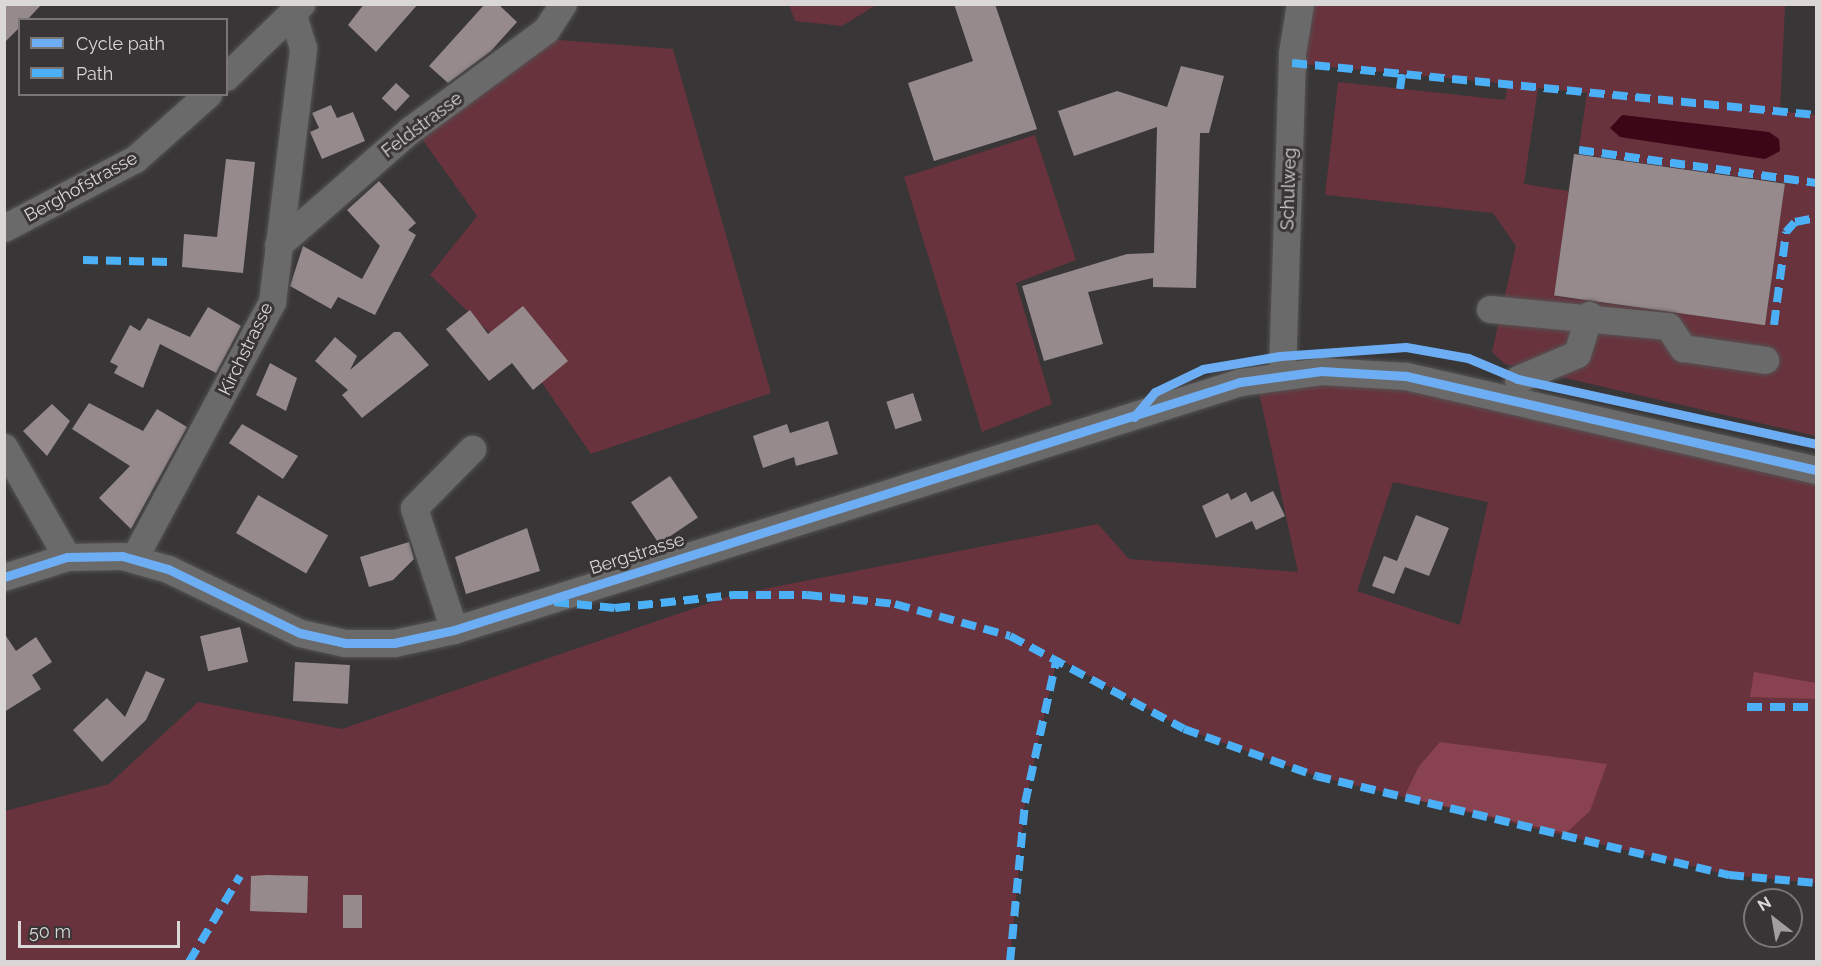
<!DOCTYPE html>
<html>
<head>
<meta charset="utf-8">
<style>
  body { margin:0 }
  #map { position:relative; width:1821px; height:966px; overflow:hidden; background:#383637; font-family:Raleway,sans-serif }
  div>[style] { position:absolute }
  .green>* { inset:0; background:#68333d }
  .forest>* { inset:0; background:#894250 }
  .water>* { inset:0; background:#3b0616 }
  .building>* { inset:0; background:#968a8c; transform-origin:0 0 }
  .roads { filter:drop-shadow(0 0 2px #555353) drop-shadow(0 0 2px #555353) }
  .minor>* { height:27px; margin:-13.5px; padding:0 13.5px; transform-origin:13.5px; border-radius:13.5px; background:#6b6a6a }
  .quiet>* { height:8px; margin-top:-4px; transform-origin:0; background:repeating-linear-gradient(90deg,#4cb0f7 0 15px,transparent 0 23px) }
  .cycleway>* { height:9px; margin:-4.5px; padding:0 4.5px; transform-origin:4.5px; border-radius:4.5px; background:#6dadf4 }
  span { translate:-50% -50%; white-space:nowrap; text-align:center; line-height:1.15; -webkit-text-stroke:6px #393536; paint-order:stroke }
  .street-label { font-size:18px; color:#dad7d7 }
  .frame { position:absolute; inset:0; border:6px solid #dad7d7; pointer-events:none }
  .legend { position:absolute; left:18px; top:18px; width:210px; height:78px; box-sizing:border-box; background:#393536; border:2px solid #797676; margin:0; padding:8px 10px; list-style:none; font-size:18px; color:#dad7d7 }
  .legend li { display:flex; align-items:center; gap:12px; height:30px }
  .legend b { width:30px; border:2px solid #797676 }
  .north { position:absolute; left:1743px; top:888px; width:60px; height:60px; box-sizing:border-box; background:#393536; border:2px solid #797676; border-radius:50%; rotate:329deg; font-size:16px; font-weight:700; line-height:24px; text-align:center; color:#dad7d7 }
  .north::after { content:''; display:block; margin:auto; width:21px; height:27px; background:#a19f9f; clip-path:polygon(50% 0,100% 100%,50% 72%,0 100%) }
  .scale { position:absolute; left:18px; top:921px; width:162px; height:27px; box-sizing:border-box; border:3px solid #dad7d7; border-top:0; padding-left:8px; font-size:18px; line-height:21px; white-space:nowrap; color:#dad7d7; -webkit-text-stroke:4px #393536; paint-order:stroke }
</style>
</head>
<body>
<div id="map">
  <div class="green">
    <div style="clip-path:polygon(789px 5px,789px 4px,876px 5px,842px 26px,795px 21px)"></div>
    <div style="clip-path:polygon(evenodd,1300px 5px,1785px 5px,1780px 111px,1816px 115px,1816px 436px,1505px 364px,1492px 352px,1516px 246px,1493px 213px,1325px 195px,1338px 82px,1505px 100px,1508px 84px,1292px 63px,1300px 5px,1538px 88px,1587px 93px,1578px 154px,1785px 183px,1765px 325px,1554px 296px,1569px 191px,1524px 184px,1538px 88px)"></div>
    <div style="clip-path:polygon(547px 39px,673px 49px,771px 393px,591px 454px,542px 383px,430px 275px,477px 216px,420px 136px)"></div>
    <div style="clip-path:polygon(1035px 135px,1076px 260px,1016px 283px,1052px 404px,982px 432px,904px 177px)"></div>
    <div style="clip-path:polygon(evenodd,1321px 371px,1816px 470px,1816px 883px,1729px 875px,1316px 776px,1184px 729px,1057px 658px,1025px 803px,1010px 961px,5px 962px,5px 811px,109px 784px,198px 702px,342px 729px,733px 595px,1098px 524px,1129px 559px,1298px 572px,1256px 378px,1321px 371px,1393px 482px,1488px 502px,1460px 625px,1357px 591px,1393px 482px)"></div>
  </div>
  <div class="forest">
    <div style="clip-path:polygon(1754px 672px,1816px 683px,1816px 699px,1750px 697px)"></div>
    <div style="clip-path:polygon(1440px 742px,1578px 760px,1607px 764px,1590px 811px,1566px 833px,1404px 797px,1419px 766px)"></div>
  </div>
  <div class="water">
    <div style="clip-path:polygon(1622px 115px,1769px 132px,1779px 139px,1780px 151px,1765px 159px,1620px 137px,1610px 128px)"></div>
  </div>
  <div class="building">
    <div style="clip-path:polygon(4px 4px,42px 4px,27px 20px,20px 20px,20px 27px,4px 43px)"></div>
    <div style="clip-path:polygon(364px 4px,418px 4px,376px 52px,348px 25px)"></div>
    <div style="clip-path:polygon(485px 4px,498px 4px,517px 22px,491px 51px,448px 83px,429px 66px)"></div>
    <div style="clip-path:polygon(954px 4px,995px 4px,1037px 129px,934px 161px,908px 83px,973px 61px)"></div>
    <div style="clip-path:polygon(1181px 66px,1224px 76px,1209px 133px,1200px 133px,1196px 288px,1153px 287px,1153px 278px,1088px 292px,1103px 344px,1044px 361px,1022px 286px,1127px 254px,1154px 253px,1157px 127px,1074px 156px,1058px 111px,1117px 91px,1167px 107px)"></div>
    <div style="left:396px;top:83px;width:19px;height:21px;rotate:43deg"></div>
    <div style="clip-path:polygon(331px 105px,337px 118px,353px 112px,365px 141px,322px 159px,310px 132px,319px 128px,312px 113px)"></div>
    <div style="left:1574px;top:154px;width:213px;height:143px;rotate:8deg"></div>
    <div style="clip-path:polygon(226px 159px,255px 162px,243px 273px,182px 267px,184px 234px,217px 237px)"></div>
    <div style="clip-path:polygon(379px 181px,416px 223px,408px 230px,416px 235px,375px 315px,338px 297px,331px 309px,290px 286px,303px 246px,362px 279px,380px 246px,347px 210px)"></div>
    <div style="clip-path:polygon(523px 306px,568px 361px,533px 390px,512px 363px,489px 381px,446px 329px,470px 310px,488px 334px)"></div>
    <div style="clip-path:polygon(208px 307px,241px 326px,216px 373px,160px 344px,143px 388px,114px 373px,118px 366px,110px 362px,130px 325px,140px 331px,148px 318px,190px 337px)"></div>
    <div style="clip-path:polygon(394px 332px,400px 332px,429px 365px,362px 418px,342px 395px,348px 390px,315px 361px,335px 337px,357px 356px,350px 370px)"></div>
    <div style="clip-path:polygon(270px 363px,297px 378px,286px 411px,256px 395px)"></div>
    <div style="left:913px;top:393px;width:29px;height:28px;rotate:72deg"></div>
    <div style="clip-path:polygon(89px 403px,143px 431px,157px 409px,187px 427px,131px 529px,99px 498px,130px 466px,72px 429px)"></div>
    <div style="clip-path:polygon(52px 404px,70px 421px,47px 456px,23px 431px)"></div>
    <div style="clip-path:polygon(828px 421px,838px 454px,796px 466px,794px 457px,763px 468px,753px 436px,787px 424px,790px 433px)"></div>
    <div style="clip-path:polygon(242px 424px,298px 456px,283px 479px,229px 443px)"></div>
    <div style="left:670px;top:476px;width:50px;height:47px;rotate:56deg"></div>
    <div style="clip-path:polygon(1273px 491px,1285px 516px,1256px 530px,1252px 521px,1216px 538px,1202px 506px,1228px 493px,1231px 500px,1246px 492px,1251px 502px)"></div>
    <div style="left:258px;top:495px;width:81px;height:44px;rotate:30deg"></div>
    <div style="clip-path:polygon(1416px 515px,1449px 528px,1429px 576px,1405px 567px,1394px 594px,1372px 586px,1384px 556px,1397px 561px)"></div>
    <div style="clip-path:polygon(527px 528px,540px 571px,466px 594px,455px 557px)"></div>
    <div style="clip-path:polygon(409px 542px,414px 559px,393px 580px,369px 587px,360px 557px)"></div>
    <div style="left:240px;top:627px;width:36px;height:41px;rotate:77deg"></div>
    <div style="clip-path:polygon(4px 633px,16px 651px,36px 637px,52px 662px,32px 675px,41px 689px,4px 712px)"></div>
    <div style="left:295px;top:662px;width:55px;height:39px;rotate:3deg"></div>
    <div style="clip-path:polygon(146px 671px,165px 679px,146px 720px,102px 762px,73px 730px,107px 698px,125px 717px)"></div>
    <div style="clip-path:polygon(267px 875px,308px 876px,307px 913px,250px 911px,251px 876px)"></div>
    <div style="left:343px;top:895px;width:19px;height:33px"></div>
  </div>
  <div class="roads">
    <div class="minor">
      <div style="left:226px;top:77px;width:105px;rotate:-44.2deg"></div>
      <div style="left:4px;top:228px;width:148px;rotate:-27.8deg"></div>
      <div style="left:135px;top:159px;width:98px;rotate:-41.7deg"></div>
      <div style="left:278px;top:245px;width:175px;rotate:-41.1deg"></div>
      <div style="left:410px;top:130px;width:169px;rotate:-36.3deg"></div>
      <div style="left:546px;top:30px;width:31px;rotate:-57deg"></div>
      <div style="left:1490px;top:309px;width:179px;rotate:5.5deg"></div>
      <div style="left:1668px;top:326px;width:27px;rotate:56deg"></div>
      <div style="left:1683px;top:348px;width:83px;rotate:8.3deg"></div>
      <div style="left:1282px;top:374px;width:321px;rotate:-88.2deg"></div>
      <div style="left:1292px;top:53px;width:50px;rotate:-80.7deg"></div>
      <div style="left:1518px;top:379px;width:64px;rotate:-23deg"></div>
      <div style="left:1577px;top:354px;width:41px;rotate:-72.9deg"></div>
      <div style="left:4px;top:447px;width:127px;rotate:60.2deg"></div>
      <div style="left:134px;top:558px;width:291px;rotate:-61.7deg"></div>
      <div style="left:272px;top:302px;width:256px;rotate:-83deg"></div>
      <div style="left:303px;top:48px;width:37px;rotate:-107deg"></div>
      <div style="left:4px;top:577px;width:66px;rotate:-17.6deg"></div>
      <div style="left:67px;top:557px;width:55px;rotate:-1deg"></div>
      <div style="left:122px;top:556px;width:48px;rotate:15.8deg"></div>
      <div style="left:168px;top:569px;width:147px;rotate:25.9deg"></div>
      <div style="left:300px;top:633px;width:46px;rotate:12.5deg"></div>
      <div style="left:345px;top:643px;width:49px"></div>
      <div style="left:394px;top:643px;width:61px;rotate:-12.2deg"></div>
      <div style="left:454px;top:630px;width:824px;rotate:-17.51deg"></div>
      <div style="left:1240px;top:382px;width:82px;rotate:-7.7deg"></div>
      <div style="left:1321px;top:371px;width:85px;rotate:3.4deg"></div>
      <div style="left:1406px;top:376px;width:421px;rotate:12.9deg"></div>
      <div style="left:454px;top:630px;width:128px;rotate:-108.2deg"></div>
      <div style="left:414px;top:508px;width:83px;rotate:-45.5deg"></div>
    </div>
  </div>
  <div class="quiet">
    <div style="left:1292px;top:63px;width:527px;rotate:5.67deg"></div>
    <div style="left:1400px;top:89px;width:15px;rotate:-82deg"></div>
    <div style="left:1579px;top:150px;width:239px;rotate:7.9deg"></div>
    <div style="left:83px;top:260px;width:86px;rotate:1.3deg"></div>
    <div style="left:1774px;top:325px;width:94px;rotate:-82.6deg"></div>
    <div style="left:1786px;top:232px;width:13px;rotate:-48deg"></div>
    <div style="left:1795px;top:222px;width:21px;rotate:-11deg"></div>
    <div style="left:554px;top:602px;width:61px;rotate:5.6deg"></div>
    <div style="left:615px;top:608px;width:119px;rotate:-6.3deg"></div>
    <div style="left:733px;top:595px;width:74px"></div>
    <div style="left:807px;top:595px;width:88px;rotate:5.8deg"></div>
    <div style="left:895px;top:604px;width:119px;rotate:15.5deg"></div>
    <div style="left:1010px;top:636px;width:197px;rotate:28.1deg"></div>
    <div style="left:1184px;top:729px;width:140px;rotate:19.6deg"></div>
    <div style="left:1316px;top:776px;width:425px;rotate:13.5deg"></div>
    <div style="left:1729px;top:875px;width:87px;rotate:5.3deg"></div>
    <div style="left:1747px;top:707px;width:69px"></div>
    <div style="left:189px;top:962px;width:100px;rotate:-59.3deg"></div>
    <div style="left:1010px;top:962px;width:160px;rotate:-84.6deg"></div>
    <div style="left:1025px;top:803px;width:149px;rotate:-77.6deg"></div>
  </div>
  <div class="cycleway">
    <div style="left:1134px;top:417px;width:33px;rotate:-50deg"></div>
    <div style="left:1155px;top:392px;width:53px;rotate:-25.6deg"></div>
    <div style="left:1203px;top:369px;width:78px;rotate:-9.6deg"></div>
    <div style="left:1280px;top:356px;width:126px;rotate:-4.1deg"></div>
    <div style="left:1406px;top:347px;width:63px;rotate:10.1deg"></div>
    <div style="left:1468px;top:358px;width:54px;rotate:22.8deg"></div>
    <div style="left:1518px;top:379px;width:305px;rotate:12.3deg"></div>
    <div style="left:4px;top:577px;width:66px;rotate:-17.6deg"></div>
    <div style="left:67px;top:557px;width:55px;rotate:-1deg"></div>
    <div style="left:122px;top:556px;width:48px;rotate:15.8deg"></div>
    <div style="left:168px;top:569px;width:147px;rotate:25.9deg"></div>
    <div style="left:300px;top:633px;width:46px;rotate:12.5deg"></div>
    <div style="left:345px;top:643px;width:49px"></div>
    <div style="left:394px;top:643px;width:61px;rotate:-12.2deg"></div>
    <div style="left:454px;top:630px;width:824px;rotate:-17.51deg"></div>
    <div style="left:1240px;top:382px;width:82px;rotate:-7.7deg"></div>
    <div style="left:1321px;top:371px;width:85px;rotate:3.4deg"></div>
    <div style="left:1406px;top:376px;width:421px;rotate:12.9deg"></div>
  </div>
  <div class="street-label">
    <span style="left:422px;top:125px;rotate:-37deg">Feldstrasse</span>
    <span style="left:81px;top:187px;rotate:-29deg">Berghofstrasse</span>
    <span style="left:1289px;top:189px;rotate:-88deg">Schulweg</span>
    <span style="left:246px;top:349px;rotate:-64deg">Kirchstrasse</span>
    <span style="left:637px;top:554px;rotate:-18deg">Bergstrasse</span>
  </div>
  <div class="frame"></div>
  <ul class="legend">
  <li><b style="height:8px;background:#6dadf4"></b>Cycle path</li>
  <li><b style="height:8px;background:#4cb0f7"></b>Path</li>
  </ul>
  <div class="north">N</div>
  <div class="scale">50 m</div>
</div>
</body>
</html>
